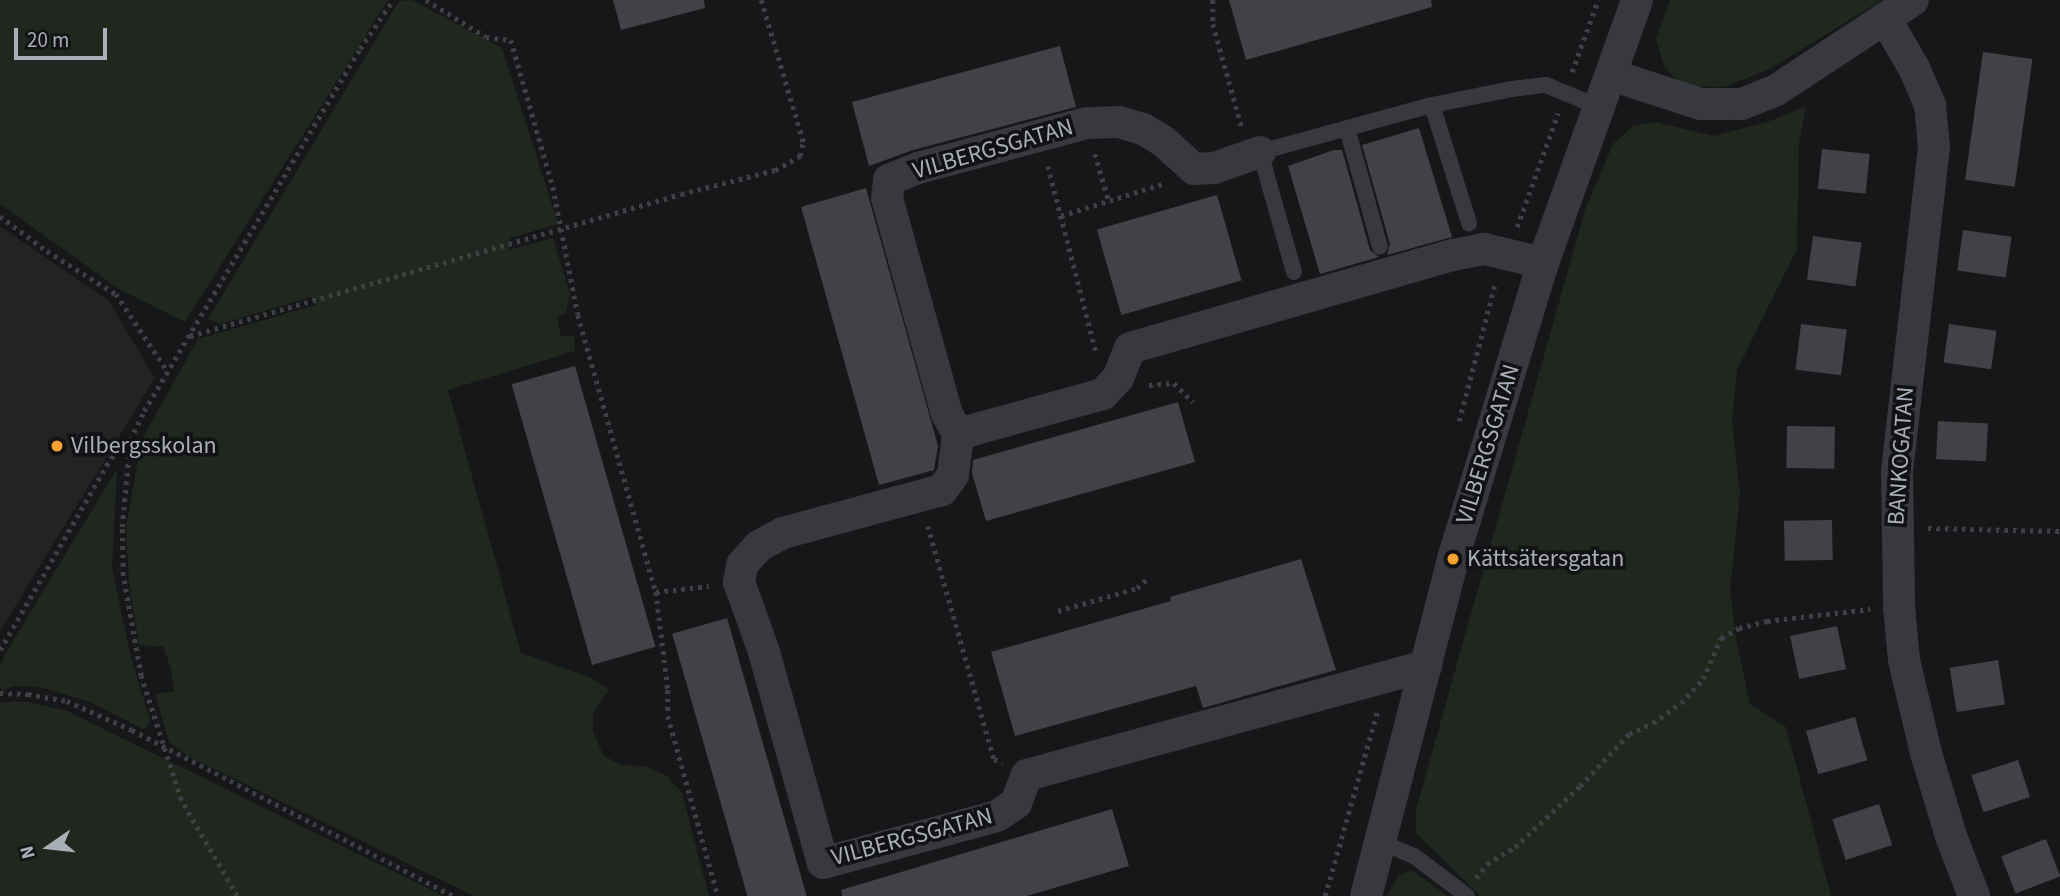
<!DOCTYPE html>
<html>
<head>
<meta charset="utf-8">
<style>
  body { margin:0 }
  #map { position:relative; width:2060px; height:896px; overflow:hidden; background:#171719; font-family:"Source Sans 3",sans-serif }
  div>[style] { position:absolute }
  .built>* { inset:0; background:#232326 }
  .green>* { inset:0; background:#1f271f }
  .building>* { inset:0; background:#414246; transform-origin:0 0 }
  .path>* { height:4.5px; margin-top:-2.25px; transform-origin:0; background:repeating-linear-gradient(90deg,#3e4045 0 3.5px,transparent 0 8.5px) }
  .lane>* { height:16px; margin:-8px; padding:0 8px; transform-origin:8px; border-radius:8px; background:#38393e }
  .street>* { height:32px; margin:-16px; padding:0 16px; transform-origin:16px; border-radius:16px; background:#38393e }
  .dots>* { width:19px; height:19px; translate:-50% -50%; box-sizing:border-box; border:4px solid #121214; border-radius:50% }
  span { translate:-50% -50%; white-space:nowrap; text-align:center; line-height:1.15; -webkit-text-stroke:7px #121214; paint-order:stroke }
  .street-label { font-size:24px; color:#a9afb9 }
  .poi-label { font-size:24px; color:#a9afb9 }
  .left { translate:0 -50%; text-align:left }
  .north { position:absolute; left:14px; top:812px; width:70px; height:70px; -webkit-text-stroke:5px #121214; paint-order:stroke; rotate:256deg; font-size:19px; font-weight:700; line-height:28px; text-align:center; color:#a9afb9 }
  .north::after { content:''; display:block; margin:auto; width:24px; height:32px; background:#a9afb9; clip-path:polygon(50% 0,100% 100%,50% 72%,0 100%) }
  .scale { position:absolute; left:14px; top:28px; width:93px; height:32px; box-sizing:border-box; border:4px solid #a9afb9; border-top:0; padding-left:9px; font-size:21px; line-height:24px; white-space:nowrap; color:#a9afb9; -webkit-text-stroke:5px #121214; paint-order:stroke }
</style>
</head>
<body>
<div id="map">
  <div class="built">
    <div style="clip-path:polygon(0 226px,109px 301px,155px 378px,0 631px)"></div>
  </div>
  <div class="green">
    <div style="clip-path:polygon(0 0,388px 0,185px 322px,119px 289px,0 204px)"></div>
    <div style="clip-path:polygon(412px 0,502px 48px,558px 224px,510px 238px,509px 250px,553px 238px,570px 294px,566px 313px,557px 318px,561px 336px,574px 336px,575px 351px,448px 390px,521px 653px,592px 678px,609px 690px,593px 713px,593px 731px,603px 755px,620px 765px,645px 766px,667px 776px,682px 793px,709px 896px,474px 896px,188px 756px,169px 742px,155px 694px,174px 691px,171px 670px,164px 647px,139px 645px,129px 582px,126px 528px,141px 441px,198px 339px,316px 305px,311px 297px,220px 324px,208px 319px,399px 1px)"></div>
    <div style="clip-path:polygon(1670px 0,1882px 0,1770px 69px,1724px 87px,1683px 86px,1664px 67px,1656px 39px)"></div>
    <div style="clip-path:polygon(1806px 106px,1799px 142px,1797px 249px,1737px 370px,1732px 420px,1740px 494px,1730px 590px,1736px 639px,1750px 704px,1786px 727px,1831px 896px,1480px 896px,1416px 833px,1416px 809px,1586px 207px,1613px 144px,1633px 126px,1655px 122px,1714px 136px,1767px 122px)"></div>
    <div style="clip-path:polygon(117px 469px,112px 567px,130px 654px,150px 720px,145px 730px,90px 702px,40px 687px,15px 686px,2px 690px,0 685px,0 665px,8px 649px)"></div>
    <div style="clip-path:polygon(0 702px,28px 702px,67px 711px,444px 896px,0 896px)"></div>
    <div style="clip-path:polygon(1411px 870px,1448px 896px,1387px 896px,1398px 876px)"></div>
  </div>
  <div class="building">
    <div style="clip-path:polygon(613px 0,704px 0,705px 8px,621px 30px)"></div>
    <div style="clip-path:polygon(1229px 0,1431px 0,1432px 7px,1246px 60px)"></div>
    <div style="clip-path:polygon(1060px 46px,1076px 107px,913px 150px,869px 166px,852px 102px)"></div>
    <div style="left:1983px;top:52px;width:50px;height:129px;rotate:8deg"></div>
    <div style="clip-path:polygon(1419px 128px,1452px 237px,1387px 255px,1390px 244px,1362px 145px)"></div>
    <div style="left:1822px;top:149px;width:48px;height:40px;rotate:6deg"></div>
    <div style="clip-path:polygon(1334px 150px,1342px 150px,1370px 250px,1379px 257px,1320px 274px,1288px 166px)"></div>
    <div style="clip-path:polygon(866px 188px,938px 446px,934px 470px,879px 485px,801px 207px)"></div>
    <div style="left:1217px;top:195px;width:89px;height:125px;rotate:74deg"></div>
    <div style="left:1963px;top:230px;width:49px;height:41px;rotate:8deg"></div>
    <div style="left:1813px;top:236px;width:49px;height:44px;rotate:8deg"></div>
    <div style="left:1801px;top:324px;width:46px;height:46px;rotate:7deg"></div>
    <div style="left:1949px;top:324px;width:48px;height:39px;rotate:8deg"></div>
    <div style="left:575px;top:366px;width:292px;height:66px;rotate:74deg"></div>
    <div style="clip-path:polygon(1178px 402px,1195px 462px,986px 521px,972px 473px,973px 460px)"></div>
    <div style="left:1938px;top:421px;width:50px;height:38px;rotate:3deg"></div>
    <div style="left:1787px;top:426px;width:48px;height:42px;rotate:1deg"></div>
    <div style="left:1832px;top:520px;width:40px;height:48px;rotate:89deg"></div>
    <div style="clip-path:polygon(1301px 559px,1336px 670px,1203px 708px,1196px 686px,1015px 736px,991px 652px,1171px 601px,1170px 597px)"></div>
    <div style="left:727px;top:618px;width:289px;height:57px;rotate:74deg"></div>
    <div style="left:1837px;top:626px;width:44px;height:48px;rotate:78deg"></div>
    <div style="left:1998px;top:660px;width:45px;height:49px;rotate:81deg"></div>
    <div style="left:1855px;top:717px;width:45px;height:51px;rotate:74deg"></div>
    <div style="left:2018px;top:760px;width:39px;height:49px;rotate:72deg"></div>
    <div style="left:1879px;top:804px;width:43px;height:49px;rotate:72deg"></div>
    <div style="clip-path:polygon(1112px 809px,1129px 866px,1027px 896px,842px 896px,841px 890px)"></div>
    <div style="left:2046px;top:839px;width:40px;height:48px;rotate:69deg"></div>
  </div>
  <div class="path">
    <div style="left:426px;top:0;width:70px;rotate:31.7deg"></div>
    <div style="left:486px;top:37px;width:25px;rotate:7deg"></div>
    <div style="left:511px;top:40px;width:153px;rotate:74.1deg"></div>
    <div style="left:553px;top:187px;width:130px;rotate:78.9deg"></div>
    <div style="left:578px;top:315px;width:288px;rotate:74.3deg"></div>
    <div style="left:656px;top:592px;width:53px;rotate:-6.5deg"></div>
    <div style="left:1213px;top:0;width:24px;rotate:90deg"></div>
    <div style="left:1213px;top:24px;width:108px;rotate:74.4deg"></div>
    <div style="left:1572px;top:72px;width:77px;rotate:-70.1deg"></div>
    <div style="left:1095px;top:154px;width:50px;rotate:73.7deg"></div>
    <div style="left:1048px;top:166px;width:191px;rotate:75.5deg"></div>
    <div style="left:0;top:216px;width:59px;rotate:36.7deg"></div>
    <div style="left:47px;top:251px;width:81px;rotate:31.9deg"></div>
    <div style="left:116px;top:294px;width:94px;rotate:56.3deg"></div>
    <div style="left:1061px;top:216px;width:109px;rotate:-17.6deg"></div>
    <div style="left:1517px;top:227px;width:121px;rotate:-70.2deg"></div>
    <div style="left:190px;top:336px;width:511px;rotate:-16.13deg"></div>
    <div style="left:681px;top:194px;width:97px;rotate:-14.3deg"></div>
    <div style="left:775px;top:170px;width:29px;rotate:-29deg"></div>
    <div style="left:800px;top:156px;width:14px;rotate:-78deg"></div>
    <div style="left:803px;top:142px;width:148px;rotate:-106.5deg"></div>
    <div style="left:1149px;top:385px;width:25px;rotate:-5deg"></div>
    <div style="left:1174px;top:383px;width:27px;rotate:45deg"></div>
    <div style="left:1459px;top:421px;width:142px;rotate:-75.3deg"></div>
    <div style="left:928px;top:526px;width:242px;rotate:74.2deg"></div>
    <div style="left:994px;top:759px;width:9px;rotate:21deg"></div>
    <div style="left:1928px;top:528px;width:132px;rotate:1.3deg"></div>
    <div style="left:656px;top:592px;width:99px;rotate:83deg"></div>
    <div style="left:668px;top:690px;width:26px;rotate:90deg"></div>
    <div style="left:668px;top:716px;width:187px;rotate:74.5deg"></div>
    <div style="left:1058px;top:611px;width:82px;rotate:-16.2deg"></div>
    <div style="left:1137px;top:588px;width:12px;rotate:-42deg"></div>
    <div style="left:0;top:650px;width:222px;rotate:-60deg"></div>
    <div style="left:111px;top:458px;width:26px;rotate:-43deg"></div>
    <div style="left:0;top:693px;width:28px;rotate:2deg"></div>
    <div style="left:28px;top:694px;width:40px;rotate:10deg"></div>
    <div style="left:67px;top:701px;width:71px;rotate:24deg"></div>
    <div style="left:132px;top:730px;width:361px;rotate:27.3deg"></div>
    <div style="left:1476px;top:878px;width:18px;rotate:-52deg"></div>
    <div style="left:1487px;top:864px;width:33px;rotate:-31deg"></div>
    <div style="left:1515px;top:847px;width:89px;rotate:-43.2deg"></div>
    <div style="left:1580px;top:786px;width:71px;rotate:-46.7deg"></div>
    <div style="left:1629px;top:734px;width:26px;rotate:-25deg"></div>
    <div style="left:1653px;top:723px;width:34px;rotate:-36deg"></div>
    <div style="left:1681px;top:703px;width:33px;rotate:-47deg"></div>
    <div style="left:1703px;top:679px;width:45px;rotate:-66.3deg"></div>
    <div style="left:1721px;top:638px;width:21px;rotate:-29deg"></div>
    <div style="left:1739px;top:628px;width:29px;rotate:-14deg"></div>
    <div style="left:1767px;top:621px;width:104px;rotate:-6.6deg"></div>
    <div style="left:237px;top:896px;width:111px;rotate:-120.3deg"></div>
    <div style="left:181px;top:800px;width:130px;rotate:-107.9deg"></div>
    <div style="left:141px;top:676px;width:103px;rotate:-100.1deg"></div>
    <div style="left:123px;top:575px;width:48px;rotate:-91.2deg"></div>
    <div style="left:122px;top:527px;width:87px;rotate:-84.7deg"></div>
    <div style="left:130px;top:440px;width:32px;rotate:-64deg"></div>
    <div style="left:144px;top:411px;width:422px;rotate:-59.2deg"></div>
    <div style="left:360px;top:49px;width:59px;rotate:-56deg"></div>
    <div style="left:1325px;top:896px;width:191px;rotate:-74.2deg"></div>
  </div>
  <div class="lane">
    <div style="left:1432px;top:105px;width:124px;rotate:72.6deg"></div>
    <div style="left:1347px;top:128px;width:123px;rotate:74.5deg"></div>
    <div style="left:1294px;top:272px;width:125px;rotate:-105.8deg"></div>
    <div style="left:1260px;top:152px;width:178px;rotate:-15.3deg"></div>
    <div style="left:1432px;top:105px;width:82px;rotate:-11.3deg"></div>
    <div style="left:1512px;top:89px;width:34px;rotate:-7deg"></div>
    <div style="left:1546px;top:85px;width:57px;rotate:22.5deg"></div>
    <div style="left:1381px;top:842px;width:36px;rotate:23deg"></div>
    <div style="left:1414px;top:856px;width:66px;rotate:37deg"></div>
  </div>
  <div class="street">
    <div style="left:1885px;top:18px;width:58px;rotate:59.9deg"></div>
    <div style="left:1914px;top:68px;width:40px;rotate:66.6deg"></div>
    <div style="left:1930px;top:105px;width:42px;rotate:84.6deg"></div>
    <div style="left:1934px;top:147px;width:327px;rotate:96.5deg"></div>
    <div style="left:1897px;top:472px;width:134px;rotate:89.1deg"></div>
    <div style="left:1899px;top:606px;width:54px;rotate:84.7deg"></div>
    <div style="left:1904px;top:660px;width:96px;rotate:76.7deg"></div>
    <div style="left:1926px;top:753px;width:87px;rotate:73.2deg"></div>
    <div style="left:1951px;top:836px;width:64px;rotate:69deg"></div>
    <div style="left:1611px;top:75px;width:94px;rotate:18deg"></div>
    <div style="left:1700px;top:104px;width:42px"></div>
    <div style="left:1742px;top:104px;width:35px;rotate:-22deg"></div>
    <div style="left:1775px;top:91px;width:165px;rotate:-33.4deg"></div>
    <div style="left:1260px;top:152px;width:49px;rotate:160.8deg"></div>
    <div style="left:1214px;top:168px;width:20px;rotate:177deg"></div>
    <div style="left:1194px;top:169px;width:42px;rotate:-137.9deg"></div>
    <div style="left:1163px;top:141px;width:23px;rotate:-149deg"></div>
    <div style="left:1143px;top:129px;width:25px;rotate:-164deg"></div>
    <div style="left:1119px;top:122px;width:32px;rotate:178deg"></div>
    <div style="left:1087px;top:123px;width:175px;rotate:165.1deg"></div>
    <div style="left:918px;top:168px;width:31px;rotate:158deg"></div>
    <div style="left:889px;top:180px;width:18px;rotate:96deg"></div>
    <div style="left:887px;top:198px;width:224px;rotate:74.5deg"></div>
    <div style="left:947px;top:414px;width:23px;rotate:61deg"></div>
    <div style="left:958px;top:434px;width:150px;rotate:-15.4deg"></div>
    <div style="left:1103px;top:394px;width:22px;rotate:-47deg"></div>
    <div style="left:1118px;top:378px;width:32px;rotate:-68deg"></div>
    <div style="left:1130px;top:348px;width:336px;rotate:-16.1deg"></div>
    <div style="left:1453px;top:255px;width:32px;rotate:-11deg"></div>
    <div style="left:1484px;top:249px;width:61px;rotate:13.3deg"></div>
    <div style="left:958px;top:434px;width:41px;rotate:97deg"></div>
    <div style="left:953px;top:475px;width:19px;rotate:126deg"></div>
    <div style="left:942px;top:490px;width:165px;rotate:164.9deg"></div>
    <div style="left:783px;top:533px;width:27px;rotate:152deg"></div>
    <div style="left:759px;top:546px;width:25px;rotate:132deg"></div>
    <div style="left:742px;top:565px;width:17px;rotate:100deg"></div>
    <div style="left:739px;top:582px;width:74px;rotate:70.3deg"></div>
    <div style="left:764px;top:652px;width:219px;rotate:74.4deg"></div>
    <div style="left:823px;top:863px;width:180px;rotate:-15.1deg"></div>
    <div style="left:997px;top:816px;width:23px;rotate:-34deg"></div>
    <div style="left:1016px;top:803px;width:30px;rotate:-69deg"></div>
    <div style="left:1027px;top:775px;width:414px;rotate:-15.3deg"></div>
    <div style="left:1366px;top:896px;width:348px;rotate:-75.5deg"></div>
    <div style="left:1453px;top:559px;width:309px;rotate:-73.1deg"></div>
    <div style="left:1543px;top:263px;width:279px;rotate:-70.3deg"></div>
  </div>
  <div class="dots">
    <div style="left:57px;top:446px;background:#f7a331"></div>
    <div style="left:1453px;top:559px;background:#f7a331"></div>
  </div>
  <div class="street-label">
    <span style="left:993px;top:149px;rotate:-16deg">VILBERGSGATAN</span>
    <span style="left:1488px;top:444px;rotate:-73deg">VILBERGSGATAN</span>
    <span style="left:1901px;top:456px;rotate:-86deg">BANKOGATAN</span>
    <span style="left:912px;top:837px;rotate:-15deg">VILBERGSGATAN</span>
  </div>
  <div class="poi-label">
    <span class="left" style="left:71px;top:446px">Vilbergsskolan</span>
    <span class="left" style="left:1467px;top:559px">Kättsätersgatan</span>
  </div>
  <div class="north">N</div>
  <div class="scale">20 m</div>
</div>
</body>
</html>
